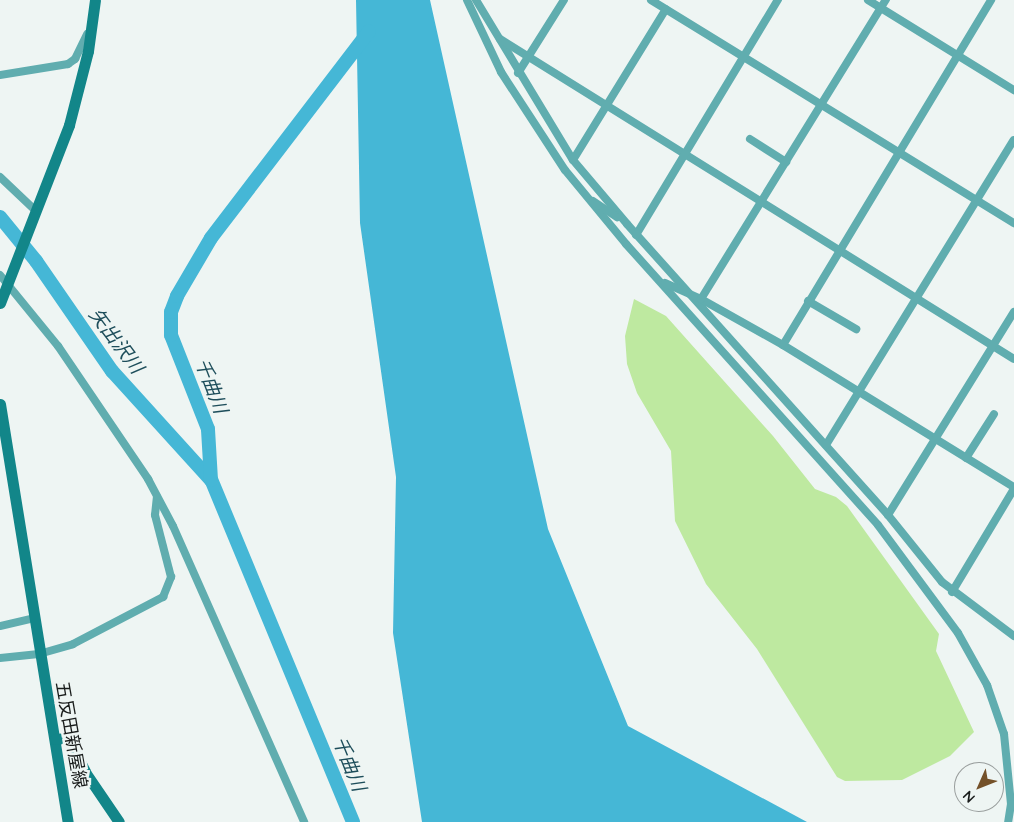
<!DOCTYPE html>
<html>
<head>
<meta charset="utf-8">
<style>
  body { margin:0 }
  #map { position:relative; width:1014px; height:822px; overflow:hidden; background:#eef5f3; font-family:Quicksand,"Noto Sans JP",sans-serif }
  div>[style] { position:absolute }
  .green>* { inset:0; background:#bee9a0 }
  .water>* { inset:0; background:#45b7d6 }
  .river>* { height:14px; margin:-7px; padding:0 7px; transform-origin:7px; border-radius:7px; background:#45b7d6 }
  .street>* { height:8px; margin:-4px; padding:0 4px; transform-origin:4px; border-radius:4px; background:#60adaf }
  .secondary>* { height:11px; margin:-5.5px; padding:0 5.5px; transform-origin:5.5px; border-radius:5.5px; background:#128689 }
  span { translate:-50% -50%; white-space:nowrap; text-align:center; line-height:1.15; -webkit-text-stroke:5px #eef5f3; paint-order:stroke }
  .street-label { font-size:18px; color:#191c1b }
  .water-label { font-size:19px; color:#1e4e5b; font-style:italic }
  .north { position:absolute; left:954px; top:762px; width:50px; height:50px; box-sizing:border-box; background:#eef5f3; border:1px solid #999e9d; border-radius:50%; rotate:226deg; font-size:14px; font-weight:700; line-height:20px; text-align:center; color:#191c1b }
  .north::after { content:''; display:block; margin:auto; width:18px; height:22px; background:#745129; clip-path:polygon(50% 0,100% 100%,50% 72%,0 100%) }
</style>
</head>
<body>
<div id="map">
  <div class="green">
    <div style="clip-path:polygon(634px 299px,666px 316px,773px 436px,815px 489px,836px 497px,847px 506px,939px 634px,936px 651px,974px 732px,950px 756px,902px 780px,845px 781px,837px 777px,757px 649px,706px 584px,675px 521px,671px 451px,637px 393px,627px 364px,625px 336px)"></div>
  </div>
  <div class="water">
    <div style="clip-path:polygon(356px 0,430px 0,548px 529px,628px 726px,807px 822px,422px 822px,393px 633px,396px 477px,360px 223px)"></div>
  </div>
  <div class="river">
    <div style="left:0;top:217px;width:57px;rotate:50.7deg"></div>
    <div style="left:36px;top:261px;width:134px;rotate:55.4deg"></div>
    <div style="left:112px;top:371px;width:147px;rotate:47.8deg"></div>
    <div style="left:353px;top:822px;width:370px;rotate:-112.5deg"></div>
    <div style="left:211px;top:480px;width:51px;rotate:-93.4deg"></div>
    <div style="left:208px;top:429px;width:101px;rotate:-111.5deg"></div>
    <div style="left:171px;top:335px;width:23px;rotate:-90deg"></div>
    <div style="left:171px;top:312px;width:17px;rotate:-69deg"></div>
    <div style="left:177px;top:296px;width:67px;rotate:-59.6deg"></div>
    <div style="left:211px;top:238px;width:260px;rotate:-52.6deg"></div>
  </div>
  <div class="street">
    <div style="left:467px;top:0;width:80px;rotate:64.7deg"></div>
    <div style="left:501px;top:72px;width:117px;rotate:56.9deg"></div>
    <div style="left:565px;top:170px;width:96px;rotate:50.5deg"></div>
    <div style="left:626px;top:244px;width:377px;rotate:48.1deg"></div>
    <div style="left:878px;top:525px;width:134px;rotate:53.5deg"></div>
    <div style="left:958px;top:633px;width:60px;rotate:60.9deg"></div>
    <div style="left:987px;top:685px;width:52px;rotate:70.9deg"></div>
    <div style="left:1004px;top:734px;width:70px;rotate:84.3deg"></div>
    <div style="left:1011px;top:804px;width:18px;rotate:99deg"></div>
    <div style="left:476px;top:0;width:187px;rotate:58.8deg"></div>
    <div style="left:573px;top:160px;width:84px;rotate:49.8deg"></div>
    <div style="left:627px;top:224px;width:391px;rotate:48.1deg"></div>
    <div style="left:888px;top:515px;width:86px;rotate:51.1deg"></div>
    <div style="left:942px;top:582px;width:90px;rotate:36.9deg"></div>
    <div style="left:651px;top:0;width:426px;rotate:31.6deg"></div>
    <div style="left:868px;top:0;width:172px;rotate:31.7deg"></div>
    <div style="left:500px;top:39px;width:605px;rotate:31.91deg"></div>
    <div style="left:518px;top:73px;width:86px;rotate:-57.8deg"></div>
    <div style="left:0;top:75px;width:69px;rotate:-9.2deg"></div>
    <div style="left:68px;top:64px;width:9px;rotate:-36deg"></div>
    <div style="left:75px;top:59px;width:28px;rotate:-64deg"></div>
    <div style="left:750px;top:139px;width:43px;rotate:32.6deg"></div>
    <div style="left:573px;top:160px;width:177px;rotate:-58.4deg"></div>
    <div style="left:0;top:177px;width:50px;rotate:43.4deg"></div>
    <div style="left:593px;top:201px;width:29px;rotate:34deg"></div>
    <div style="left:636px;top:235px;width:275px;rotate:-58.9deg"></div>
    <div style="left:0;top:275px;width:92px;rotate:50.8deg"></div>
    <div style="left:58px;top:346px;width:161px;rotate:55.9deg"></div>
    <div style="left:148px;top:479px;width:53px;rotate:62deg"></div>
    <div style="left:173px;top:526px;width:324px;rotate:66.1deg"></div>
    <div style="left:665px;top:283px;width:39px;rotate:24deg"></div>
    <div style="left:701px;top:299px;width:94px;rotate:29.3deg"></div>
    <div style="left:783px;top:345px;width:271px;rotate:31.6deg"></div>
    <div style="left:701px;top:299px;width:352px;rotate:-58.3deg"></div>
    <div style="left:808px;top:301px;width:56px;rotate:30.3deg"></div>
    <div style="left:783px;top:345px;width:403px;rotate:-58.9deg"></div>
    <div style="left:826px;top:445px;width:358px;rotate:-58.4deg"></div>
    <div style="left:966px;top:458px;width:52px;rotate:-57.5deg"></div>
    <div style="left:888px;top:515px;width:239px;rotate:-58.2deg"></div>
    <div style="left:952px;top:592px;width:120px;rotate:-59deg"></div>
    <div style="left:0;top:626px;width:35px;rotate:-13deg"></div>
    <div style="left:0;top:658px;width:39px;rotate:-6deg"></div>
    <div style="left:39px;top:654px;width:35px;rotate:-16deg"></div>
    <div style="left:73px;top:644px;width:102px;rotate:-27.6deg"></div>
    <div style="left:163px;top:597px;width:22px;rotate:-68deg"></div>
    <div style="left:171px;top:577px;width:64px;rotate:-104.5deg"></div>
    <div style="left:155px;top:515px;width:18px;rotate:-84deg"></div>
  </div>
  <div class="secondary">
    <div style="left:0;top:303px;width:191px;rotate:-68.8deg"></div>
    <div style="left:69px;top:125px;width:76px;rotate:-75.6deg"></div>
    <div style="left:88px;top:51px;width:51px;rotate:-82.2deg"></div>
    <div style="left:0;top:404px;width:423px;rotate:80.8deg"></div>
    <div style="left:55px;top:739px;width:13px;rotate:-4deg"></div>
    <div style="left:68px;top:738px;width:38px;rotate:63deg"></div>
    <div style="left:85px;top:772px;width:60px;rotate:55.8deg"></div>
  </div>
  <div class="street-label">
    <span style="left:71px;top:735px;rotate:80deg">五反田新屋線</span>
  </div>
  <div class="water-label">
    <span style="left:116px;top:341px;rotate:53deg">矢出沢川</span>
    <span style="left:211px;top:386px;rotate:69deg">千曲川</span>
    <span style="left:349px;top:764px;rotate:68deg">千曲川</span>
  </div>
  <div class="north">N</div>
</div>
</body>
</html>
